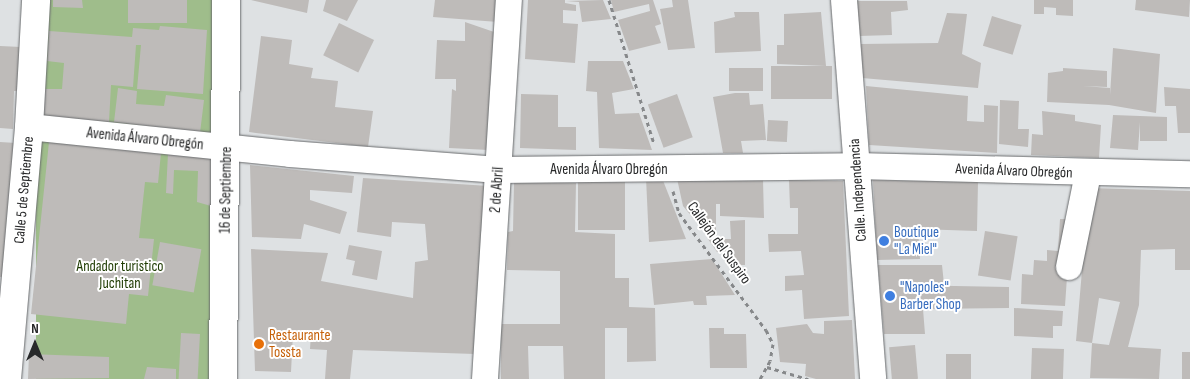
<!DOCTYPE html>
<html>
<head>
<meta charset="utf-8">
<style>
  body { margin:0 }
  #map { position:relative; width:1190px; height:379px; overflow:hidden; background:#dee1e3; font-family:"Sofia Sans Condensed",sans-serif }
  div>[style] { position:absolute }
  .green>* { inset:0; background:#9fbd8b; transform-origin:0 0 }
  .building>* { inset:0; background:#bebbb9; transform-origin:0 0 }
  .path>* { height:3px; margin-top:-1.5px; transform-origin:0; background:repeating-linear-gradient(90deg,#86888a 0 4px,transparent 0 8px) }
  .roads { filter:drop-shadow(0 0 1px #696b6d) drop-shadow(0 0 1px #696b6d) }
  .minor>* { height:26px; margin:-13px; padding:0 13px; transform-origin:13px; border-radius:13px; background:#fff }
  .tertiary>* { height:28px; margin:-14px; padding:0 14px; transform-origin:14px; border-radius:14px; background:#fff }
  .dots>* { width:14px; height:14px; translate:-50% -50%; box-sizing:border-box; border:2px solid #fff; border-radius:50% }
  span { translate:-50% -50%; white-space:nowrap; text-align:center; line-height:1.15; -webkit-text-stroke:4px #fff; paint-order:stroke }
  .street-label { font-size:15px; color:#28292a }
  .shop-label { font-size:15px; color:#366cbe }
  .left { translate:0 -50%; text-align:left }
  .park-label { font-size:15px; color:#1d3a00 }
  .food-label { font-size:15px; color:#c56008 }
  .north { position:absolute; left:10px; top:319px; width:50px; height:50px; -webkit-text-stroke:4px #fff; paint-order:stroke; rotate:0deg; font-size:14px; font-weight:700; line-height:20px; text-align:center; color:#28292a }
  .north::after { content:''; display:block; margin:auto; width:18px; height:22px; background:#28292a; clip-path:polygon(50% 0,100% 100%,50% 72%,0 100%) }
</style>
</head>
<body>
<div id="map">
  <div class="green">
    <div style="left:36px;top:0;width:190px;height:380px"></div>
  </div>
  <div class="building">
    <div style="clip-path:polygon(53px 0,82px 0,83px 8px,53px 7px)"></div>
    <div style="left:128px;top:0;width:59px;height:23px"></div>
    <div style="clip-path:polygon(251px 0,309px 0,307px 13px)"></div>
    <div style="clip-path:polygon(326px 0,358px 0,347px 21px,323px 11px)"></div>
    <div style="clip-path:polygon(435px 0,499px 0,498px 22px,433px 17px)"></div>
    <div style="clip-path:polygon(528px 0,565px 0,565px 3px,576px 5px,576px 11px,563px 10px,563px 23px,578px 24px,575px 63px,525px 59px)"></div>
    <div style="clip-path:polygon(603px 0,611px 19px,582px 22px,579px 2px,566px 1px)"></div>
    <div style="clip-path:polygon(611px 0,653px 0,661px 24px,655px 26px,661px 43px,629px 51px,618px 20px,650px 11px,649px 4px,614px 12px)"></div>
    <div style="clip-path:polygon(672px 0,688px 0,695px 48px,668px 50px,660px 9px,673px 7px)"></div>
    <div style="clip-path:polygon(1034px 0,1073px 0,1073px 16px,1056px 15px,1056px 8px,1044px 7px,1044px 14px,1034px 14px)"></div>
    <div style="clip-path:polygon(1136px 0,1190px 0,1189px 17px,1135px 10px)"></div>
    <div style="clip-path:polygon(857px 1px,907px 1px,908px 10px,891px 12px,892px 35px,859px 36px)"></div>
    <div style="clip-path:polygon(734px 12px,759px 12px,761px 51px,715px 53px,714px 22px,735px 17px)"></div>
    <div style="clip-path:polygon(821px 12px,826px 66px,777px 64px,777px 45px,784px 45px,784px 14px)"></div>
    <div style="clip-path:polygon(947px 13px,967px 14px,962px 54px,981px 63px,978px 88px,862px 78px,861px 44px,938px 43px)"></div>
    <div style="left:992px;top:16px;width:31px;height:31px;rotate:17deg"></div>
    <div style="clip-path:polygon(465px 22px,497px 33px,489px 150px,449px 148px,452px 89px,456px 91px,456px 79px,435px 79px,437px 40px,465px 41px)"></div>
    <div style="left:339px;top:23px;width:39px;height:36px;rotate:26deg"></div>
    <div style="clip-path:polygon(160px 26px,207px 30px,203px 94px,137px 89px,141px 45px,136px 45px,133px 87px,111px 85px,109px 122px,41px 118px,43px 89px,62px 89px,64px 63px,47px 61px,49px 31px,132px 37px,133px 28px,159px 30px)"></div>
    <div style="clip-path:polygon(261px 36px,292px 40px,289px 64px,313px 68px,311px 78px,338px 81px,335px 107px,373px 111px,368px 147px,249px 132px)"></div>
    <div style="clip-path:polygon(0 46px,21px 47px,19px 91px,14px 91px,13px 129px,0 128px)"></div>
    <div style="clip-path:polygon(1113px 48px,1160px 54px,1156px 113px,1109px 105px,1047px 102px,1048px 73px,1063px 71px,1063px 68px,1107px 71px,1107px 87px,1083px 86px,1110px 88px,1110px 95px)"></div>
    <div style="clip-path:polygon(588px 61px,623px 61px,634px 89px,612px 93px,615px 114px,639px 113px,652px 150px,599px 148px,597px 92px,586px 91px)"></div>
    <div style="left:771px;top:66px;width:61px;height:33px"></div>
    <div style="left:763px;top:68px;width:23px;height:34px;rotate:90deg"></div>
    <div style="clip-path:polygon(866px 86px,968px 96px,967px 121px,984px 122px,984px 105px,998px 106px,997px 153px,869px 145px)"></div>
    <div style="clip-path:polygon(1164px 87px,1190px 89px,1190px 133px,1178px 133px,1176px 106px,1165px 106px)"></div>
    <div style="clip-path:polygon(118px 88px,137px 91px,136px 104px,164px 106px,166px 95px,204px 100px,200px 133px,114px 122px)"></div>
    <div style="clip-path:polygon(735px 93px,749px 93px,750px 105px,763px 104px,766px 140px,741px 141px,743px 153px,723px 153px,713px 97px)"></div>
    <div style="clip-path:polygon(521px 94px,558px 95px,558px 127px,576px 127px,576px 150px,520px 148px)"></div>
    <div style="left:677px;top:94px;width:46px;height:31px;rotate:70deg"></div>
    <div style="clip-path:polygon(1000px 100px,1019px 101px,1018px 129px,1029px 129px,1028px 147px,999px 144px)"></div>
    <div style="clip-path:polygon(1042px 111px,1075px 115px,1075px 121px,1101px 125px,1099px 158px,1031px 155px,1032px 134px,1043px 135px)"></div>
    <div style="clip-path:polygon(1113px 115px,1167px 117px,1167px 141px,1140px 141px,1140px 122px,1138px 150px,1110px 148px)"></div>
    <div style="left:768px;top:120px;width:20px;height:21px;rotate:3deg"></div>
    <div style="clip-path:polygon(0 142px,16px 143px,6px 277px,0 277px)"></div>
    <div style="clip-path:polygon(49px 142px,161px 153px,158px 183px,145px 182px,139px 238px,154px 239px,148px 296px,129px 294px,126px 324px,31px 314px)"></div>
    <div style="clip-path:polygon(168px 153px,214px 156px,211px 206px,197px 202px,198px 171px,174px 170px,173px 194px,166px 193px)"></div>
    <div style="clip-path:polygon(250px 165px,354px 176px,352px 193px,310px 190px,310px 200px,347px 212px,340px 234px,304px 224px,301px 239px,252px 237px)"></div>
    <div style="clip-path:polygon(676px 174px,763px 180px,764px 218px,720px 216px,720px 204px,716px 204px,716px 231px,704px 231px,683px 206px)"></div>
    <div style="clip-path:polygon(363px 178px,489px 186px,475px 354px,353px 350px,350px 379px,325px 379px,327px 350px,310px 349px,311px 333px,293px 333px,291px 372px,255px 371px,251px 249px,328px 253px,321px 281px,413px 298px,415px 262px,428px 260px,425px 224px,392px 222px,391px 237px,357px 232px)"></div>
    <div style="clip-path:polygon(646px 178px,662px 178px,686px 239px,649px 242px)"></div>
    <div style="clip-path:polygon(789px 180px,843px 181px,849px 316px,804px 319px,802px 290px,785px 291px,785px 276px,804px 275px,801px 251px,769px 252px,768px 234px,798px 234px,798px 208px,790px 208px)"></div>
    <div style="clip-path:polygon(873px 180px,978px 182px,977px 231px,918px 229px,920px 259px,877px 260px)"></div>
    <div style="clip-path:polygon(514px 181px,576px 183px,575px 232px,615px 234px,615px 278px,629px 278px,629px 307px,655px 308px,656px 361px,627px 362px,627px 328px,605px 328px,605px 379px,564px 379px,563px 346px,528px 346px,529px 379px,501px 379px,501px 324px,560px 324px,560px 271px,507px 270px,508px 232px,513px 231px)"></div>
    <div style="left:578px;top:182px;width:47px;height:48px"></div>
    <div style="clip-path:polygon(1089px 188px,1190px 191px,1190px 270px,1175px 270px,1175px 249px,1141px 250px,1139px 305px,1128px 347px,1161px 349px,1159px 379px,1090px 378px,1092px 343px,1109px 345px,1120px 302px,1099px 298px,1092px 343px,1076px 341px)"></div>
    <div style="clip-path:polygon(1060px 219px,1071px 219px,1065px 306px,1021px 304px,1022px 274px,1033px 275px,1034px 260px,1047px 261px,1047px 250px,1058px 251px)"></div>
    <div style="clip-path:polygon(745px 220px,745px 265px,730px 265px,730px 252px,717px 252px,708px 239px,731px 239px,730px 221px)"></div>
    <div style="left:985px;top:231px;width:33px;height:45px;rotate:9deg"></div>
    <div style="left:160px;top:242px;width:42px;height:44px;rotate:10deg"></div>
    <div style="clip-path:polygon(349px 245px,382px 251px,377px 280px,352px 275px,355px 261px,346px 259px)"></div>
    <div style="clip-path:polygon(712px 259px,735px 295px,706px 296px,707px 305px,694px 305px,693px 301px,654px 305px,650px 264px)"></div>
    <div style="clip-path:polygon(878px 265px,942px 265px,944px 284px,901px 285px,1009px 287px,1009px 308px,923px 309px,925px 334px,884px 334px)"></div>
    <div style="clip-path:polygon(1014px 308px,1063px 311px,1062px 326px,1053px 326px,1053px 338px,1014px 336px)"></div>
    <div style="clip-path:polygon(852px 320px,855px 379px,816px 379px,805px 376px,806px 364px,780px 362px,776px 328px,807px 324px,813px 333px,824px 334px,824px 321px)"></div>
    <div style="clip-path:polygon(709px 328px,724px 328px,724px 334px,746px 334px,747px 368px,710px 368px)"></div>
    <div style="left:181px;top:333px;width:19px;height:46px;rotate:3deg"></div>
    <div style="left:915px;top:345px;width:34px;height:26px;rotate:85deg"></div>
    <div style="left:1032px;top:348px;width:32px;height:31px;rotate:2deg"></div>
    <div style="left:1182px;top:352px;width:8px;height:27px"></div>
    <div style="clip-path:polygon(29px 354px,109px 357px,109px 378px,28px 379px)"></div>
    <div style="left:946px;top:354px;width:25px;height:25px"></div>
    <div style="clip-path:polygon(147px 367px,176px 369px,176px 379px,144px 379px)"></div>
  </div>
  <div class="path">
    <div style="left:609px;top:0;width:151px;rotate:72.6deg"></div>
    <div style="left:673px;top:191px;width:23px;rotate:75deg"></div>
    <div style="left:679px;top:213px;width:146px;rotate:53.4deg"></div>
    <div style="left:766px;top:330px;width:16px;rotate:63deg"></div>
    <div style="left:773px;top:344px;width:17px;rotate:100deg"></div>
    <div style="left:770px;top:361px;width:21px;rotate:119deg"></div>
    <div style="left:767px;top:367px;width:43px;rotate:16.3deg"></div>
  </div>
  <div class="roads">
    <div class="minor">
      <div style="left:844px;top:0;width:380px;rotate:85.6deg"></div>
      <div style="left:29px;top:127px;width:262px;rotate:5.9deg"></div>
      <div style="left:290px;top:154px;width:209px;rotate:4.4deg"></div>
      <div style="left:498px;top:170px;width:358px;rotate:-0.6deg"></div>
      <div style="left:856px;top:166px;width:334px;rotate:1.4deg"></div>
      <div style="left:1069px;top:267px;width:95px;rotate:-78.5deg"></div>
      <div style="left:485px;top:379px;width:380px;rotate:-86.4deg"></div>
    </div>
    <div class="tertiary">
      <div style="left:7px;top:379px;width:253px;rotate:-85deg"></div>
      <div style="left:29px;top:127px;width:127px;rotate:-86.8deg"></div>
      <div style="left:223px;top:379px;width:379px;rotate:-89.5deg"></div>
    </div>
  </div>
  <div class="dots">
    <div style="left:884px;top:241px;background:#3f7fe0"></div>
    <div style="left:890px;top:296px;background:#3f7fe0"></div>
    <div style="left:259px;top:344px;background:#e8710a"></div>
  </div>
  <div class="street-label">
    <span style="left:145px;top:139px;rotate:6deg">Avenida Álvaro Obregón</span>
    <span style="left:609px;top:170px">Avenida Álvaro Obregón</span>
    <span style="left:1014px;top:171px;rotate:2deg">Avenida Álvaro Obregón</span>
    <span style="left:24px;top:190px;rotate:-85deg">Calle 5 de Septiembre</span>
    <span style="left:226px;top:190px;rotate:-89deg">16 de Septiembre</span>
    <span style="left:497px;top:190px;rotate:-86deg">2 de Abril</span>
    <span style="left:858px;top:190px;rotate:-94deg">Calle. Independencia</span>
    <span style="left:719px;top:243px;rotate:54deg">Callejón del Suspiro</span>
  </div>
  <div class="shop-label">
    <span class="left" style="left:894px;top:241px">Boutique<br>"La Miel"</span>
    <span class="left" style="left:900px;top:296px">"Napoles"<br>Barber Shop</span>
  </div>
  <div class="park-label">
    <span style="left:120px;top:275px">Andador turistico<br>Juchitan</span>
  </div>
  <div class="food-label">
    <span class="left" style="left:269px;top:344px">Restaurante<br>Tossta</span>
  </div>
  <div class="north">N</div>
</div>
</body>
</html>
